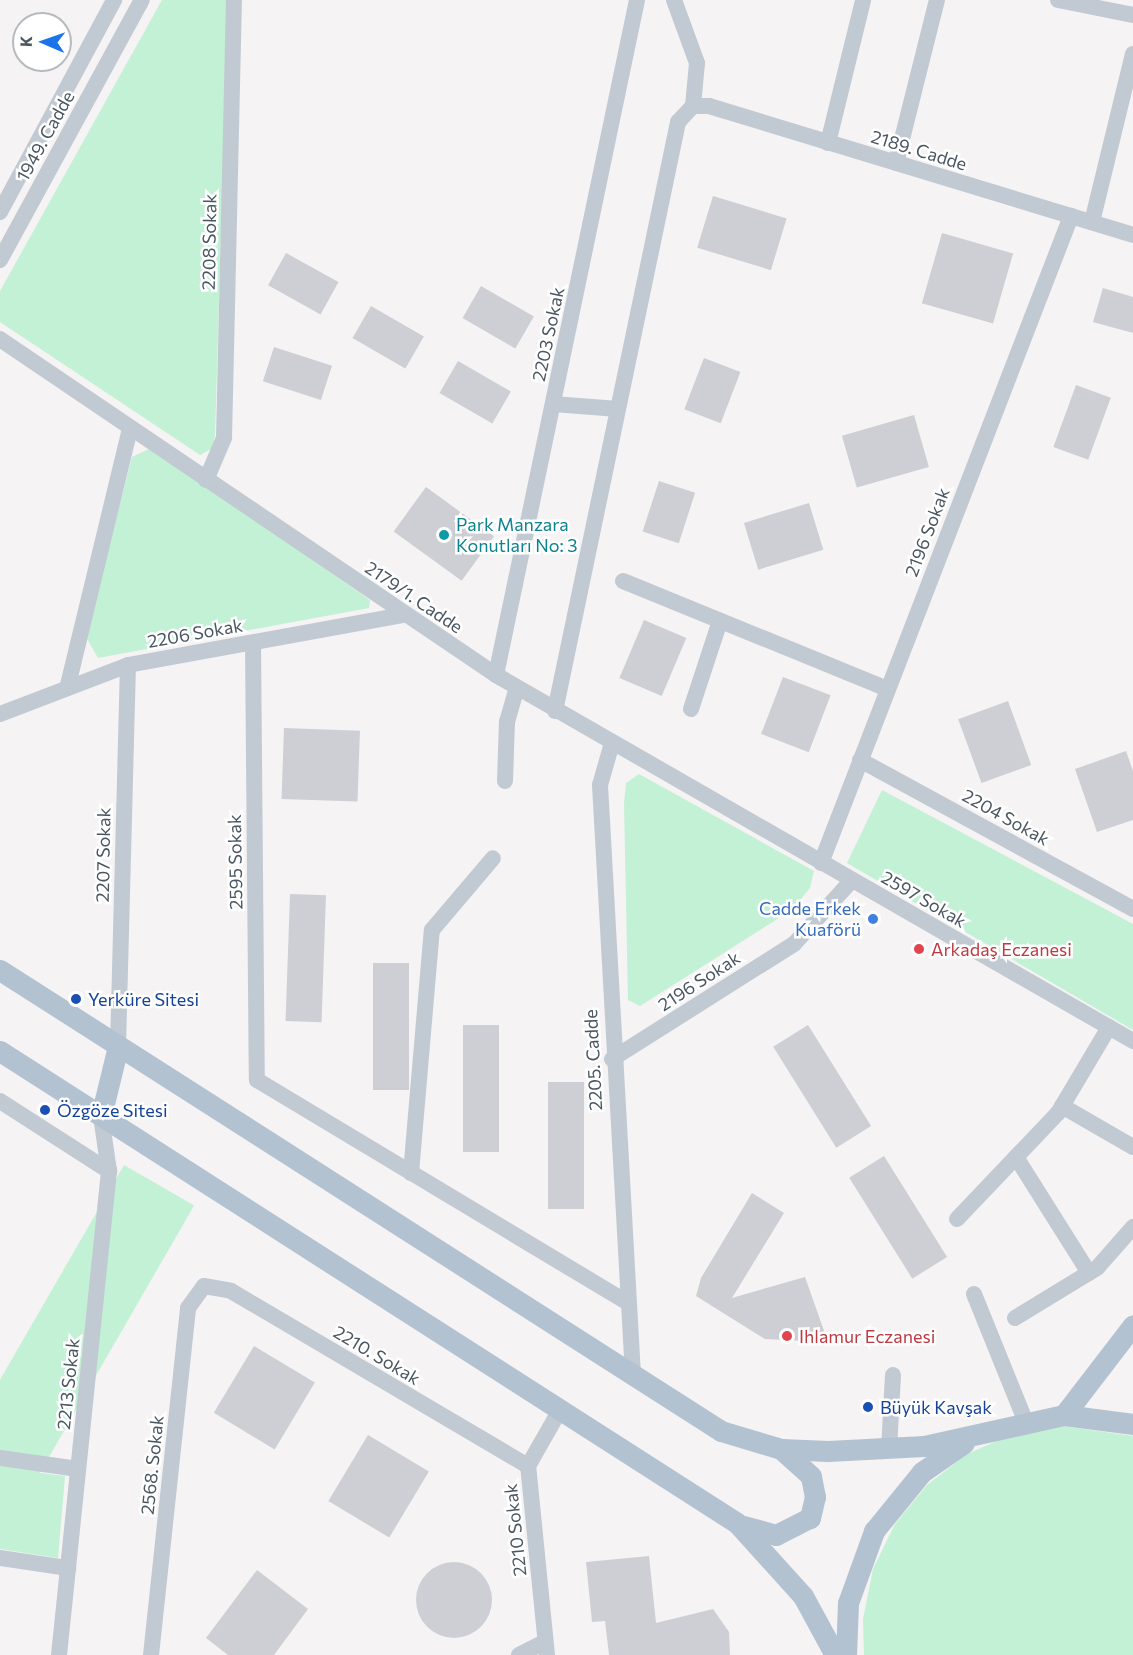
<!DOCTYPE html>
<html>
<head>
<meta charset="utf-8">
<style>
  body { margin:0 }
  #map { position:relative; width:1133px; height:1655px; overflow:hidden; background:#f5f3f3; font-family:Commissioner,sans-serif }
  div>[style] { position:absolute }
  .green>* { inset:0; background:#c3f1d5; transform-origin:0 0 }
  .building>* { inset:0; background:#cdcfd5; transform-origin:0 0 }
  .round { border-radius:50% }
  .minor>* { height:16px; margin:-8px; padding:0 8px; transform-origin:8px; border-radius:8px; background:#c1cad2 }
  .major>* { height:21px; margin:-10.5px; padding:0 10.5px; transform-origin:10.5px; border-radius:10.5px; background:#b3c2d1 }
  .dots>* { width:16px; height:16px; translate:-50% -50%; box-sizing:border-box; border:3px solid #fff; border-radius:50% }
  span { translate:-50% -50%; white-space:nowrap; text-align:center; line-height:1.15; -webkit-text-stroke:5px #fff; paint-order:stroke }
  .street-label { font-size:18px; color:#4a5661 }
  .culture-label { font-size:18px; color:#0d838f }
  .left { translate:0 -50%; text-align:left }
  .shop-label { font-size:18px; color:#366cbe }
  .right { translate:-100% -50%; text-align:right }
  .health-label { font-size:18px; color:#be3a42 }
  .transit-label { font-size:18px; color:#164399 }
  .north { position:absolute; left:12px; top:12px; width:60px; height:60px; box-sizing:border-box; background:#fff; border:2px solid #b7bbc0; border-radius:50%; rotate:272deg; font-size:16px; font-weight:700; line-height:24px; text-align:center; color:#4a5661 }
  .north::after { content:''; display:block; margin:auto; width:21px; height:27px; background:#1a73e8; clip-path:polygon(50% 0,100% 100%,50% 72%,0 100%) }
</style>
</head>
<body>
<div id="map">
  <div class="green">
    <div style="clip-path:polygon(162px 0,228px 0,215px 435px,213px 448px,200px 455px,0 322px,0 291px)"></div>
    <div style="clip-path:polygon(151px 448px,370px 600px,369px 608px,98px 658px,86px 637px,132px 457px)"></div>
    <div style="clip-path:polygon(639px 774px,814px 871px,810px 888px,793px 909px,640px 1006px,628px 1000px,624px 803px,626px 783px)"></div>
    <div style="clip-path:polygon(882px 790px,1133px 924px,1133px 1030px,847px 863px)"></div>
    <div style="left:124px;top:1165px;width:81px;height:492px;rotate:30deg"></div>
    <div style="clip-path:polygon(1063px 1426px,1133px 1436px,1133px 1655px,864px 1655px,863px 1619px,873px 1569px,895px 1524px,927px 1485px,967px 1454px,1013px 1434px)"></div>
    <div style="clip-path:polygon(0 1468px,65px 1476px,58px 1558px,0 1549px)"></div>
  </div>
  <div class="building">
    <div style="left:713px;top:196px;width:77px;height:54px;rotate:17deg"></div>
    <div style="left:942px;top:233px;width:74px;height:73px;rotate:16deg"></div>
    <div style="left:286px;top:253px;width:60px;height:37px;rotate:29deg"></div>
    <div style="left:481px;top:286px;width:61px;height:37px;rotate:30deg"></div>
    <div style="clip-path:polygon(1103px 288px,1133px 297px,1133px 333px,1093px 322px)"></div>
    <div style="left:371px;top:306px;width:61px;height:37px;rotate:30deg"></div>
    <div style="left:274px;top:347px;width:61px;height:36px;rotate:18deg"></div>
    <div style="left:704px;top:358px;width:39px;height:55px;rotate:21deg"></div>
    <div style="left:458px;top:361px;width:61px;height:37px;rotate:30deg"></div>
    <div style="left:1076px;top:385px;width:37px;height:66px;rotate:20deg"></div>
    <div style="left:914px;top:415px;width:54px;height:75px;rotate:74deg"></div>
    <div style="left:659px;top:481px;width:38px;height:53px;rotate:18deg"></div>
    <div style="left:426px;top:487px;width:84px;height:55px;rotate:36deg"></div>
    <div style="left:809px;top:503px;width:49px;height:68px;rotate:73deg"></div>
    <div style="left:644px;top:620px;width:46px;height:63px;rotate:23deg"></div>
    <div style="left:783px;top:677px;width:51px;height:61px;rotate:21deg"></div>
    <div style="left:1008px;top:701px;width:68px;height:53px;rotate:70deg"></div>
    <div style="left:284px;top:728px;width:76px;height:71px;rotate:2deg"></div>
    <div style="clip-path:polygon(1126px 751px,1133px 771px,1133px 820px,1097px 832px,1075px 769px)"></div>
    <div style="left:290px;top:894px;width:36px;height:127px;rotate:2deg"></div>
    <div style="left:373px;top:963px;width:36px;height:127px"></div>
    <div style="left:463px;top:1025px;width:36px;height:127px"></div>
    <div style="left:808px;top:1025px;width:119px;height:41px;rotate:58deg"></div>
    <div style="left:548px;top:1082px;width:36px;height:127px"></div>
    <div style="left:884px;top:1156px;width:119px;height:41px;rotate:58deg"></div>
    <div style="clip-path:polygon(752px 1193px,784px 1213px,732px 1298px,805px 1277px,828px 1342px,765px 1339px,696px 1296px,701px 1278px)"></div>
    <div style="left:254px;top:1346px;width:71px;height:78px;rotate:31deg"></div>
    <div style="left:368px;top:1435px;width:71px;height:77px;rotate:31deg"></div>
    <div style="clip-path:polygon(649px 1556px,656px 1623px,713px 1609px,729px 1632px,730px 1655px,609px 1655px,605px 1621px,592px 1622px,586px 1562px)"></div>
    <div class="round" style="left:416px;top:1562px;width:76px;height:76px"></div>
    <div style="clip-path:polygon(257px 1570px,308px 1609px,274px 1655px,228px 1655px,206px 1638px)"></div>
  </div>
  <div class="minor">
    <div style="left:674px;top:0;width:67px;rotate:69.9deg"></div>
    <div style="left:697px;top:63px;width:43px;rotate:95.3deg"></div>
    <div style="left:1058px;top:0;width:76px;rotate:11.3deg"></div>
    <div style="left:693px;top:106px;width:16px"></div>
    <div style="left:709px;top:106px;width:443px;rotate:16.9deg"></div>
    <div style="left:828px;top:143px;width:147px;rotate:-76.2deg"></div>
    <div style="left:896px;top:163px;width:168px;rotate:-75.9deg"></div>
    <div style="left:0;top:212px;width:241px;rotate:-61.7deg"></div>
    <div style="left:1092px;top:222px;width:173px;rotate:-76.3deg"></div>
    <div style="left:0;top:260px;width:296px;rotate:-61.4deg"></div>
    <div style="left:0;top:339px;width:599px;rotate:34.11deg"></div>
    <div style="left:496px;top:675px;width:735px;rotate:29.88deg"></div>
    <div style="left:553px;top:404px;width:65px;rotate:4.4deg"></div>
    <div style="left:206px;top:480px;width:46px;rotate:-66.8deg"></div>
    <div style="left:224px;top:438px;width:438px;rotate:-88.7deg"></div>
    <div style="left:623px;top:581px;width:286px;rotate:22.2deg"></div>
    <div style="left:253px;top:643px;width:437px;rotate:89.5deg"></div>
    <div style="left:257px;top:1080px;width:433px;rotate:31deg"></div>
    <div style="left:496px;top:675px;width:690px;rotate:-78.2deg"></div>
    <div style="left:68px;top:685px;width:264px;rotate:-76.4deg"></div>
    <div style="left:691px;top:709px;width:93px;rotate:-71.8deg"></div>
    <div style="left:555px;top:711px;width:602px;rotate:-78.2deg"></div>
    <div style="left:678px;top:122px;width:22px;rotate:-47deg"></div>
    <div style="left:0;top:714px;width:137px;rotate:-20.9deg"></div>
    <div style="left:128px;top:665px;width:280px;rotate:-10.3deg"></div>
    <div style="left:612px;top:743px;width:44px;rotate:105.9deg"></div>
    <div style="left:600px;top:785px;width:592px;rotate:86.8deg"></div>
    <div style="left:860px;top:760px;width:311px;rotate:28.6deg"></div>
    <div style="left:505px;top:781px;width:59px;rotate:-88.1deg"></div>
    <div style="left:507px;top:722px;width:35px;rotate:-74deg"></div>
    <div style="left:821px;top:863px;width:694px;rotate:-68.87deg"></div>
    <div style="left:118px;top:1046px;width:381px;rotate:-88.5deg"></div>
    <div style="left:612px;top:1059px;width:215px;rotate:-32.3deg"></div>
    <div style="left:794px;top:944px;width:86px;rotate:-47.8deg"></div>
    <div style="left:0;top:1101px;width:130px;rotate:32.7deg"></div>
    <div style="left:1062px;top:1106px;width:82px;rotate:30deg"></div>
    <div style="left:1016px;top:1157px;width:137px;rotate:57.8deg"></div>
    <div style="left:411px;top:1173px;width:244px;rotate:-85.1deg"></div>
    <div style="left:432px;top:930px;width:94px;rotate:-49.7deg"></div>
    <div style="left:957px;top:1219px;width:146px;rotate:-46.4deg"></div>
    <div style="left:1058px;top:1113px;width:100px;rotate:-59.3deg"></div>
    <div style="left:974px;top:1294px;width:136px;rotate:68deg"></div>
    <div style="left:1015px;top:1318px;width:96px;rotate:-31.4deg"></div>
    <div style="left:1097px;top:1268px;width:55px;rotate:-48.7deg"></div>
    <div style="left:889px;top:1449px;width:74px;rotate:-86.9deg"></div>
    <div style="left:0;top:1458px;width:79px;rotate:8deg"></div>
    <div style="left:0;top:1558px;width:69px;rotate:8.4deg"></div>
    <div style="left:59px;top:1655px;width:487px;rotate:-84.1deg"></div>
    <div style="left:109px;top:1171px;width:56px;rotate:-98.3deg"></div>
    <div style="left:151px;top:1655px;width:349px;rotate:-83.9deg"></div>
    <div style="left:188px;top:1308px;width:27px;rotate:-54deg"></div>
    <div style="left:204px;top:1286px;width:27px;rotate:10deg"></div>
    <div style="left:231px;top:1291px;width:345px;rotate:30.5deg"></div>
    <div style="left:519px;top:1655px;width:29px;rotate:-27deg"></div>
    <div style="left:547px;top:1655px;width:190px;rotate:-95.7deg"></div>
    <div style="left:528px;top:1466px;width:64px;rotate:-60.3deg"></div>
  </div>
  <div class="major">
    <div style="left:0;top:970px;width:856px;rotate:32.59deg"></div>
    <div style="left:721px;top:1431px;width:63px;rotate:16.7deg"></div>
    <div style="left:781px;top:1449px;width:47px;rotate:2.4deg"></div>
    <div style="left:828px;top:1451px;width:96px;rotate:-3deg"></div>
    <div style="left:924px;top:1446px;width:143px;rotate:-12.5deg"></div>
    <div style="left:1064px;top:1415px;width:70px;rotate:7.4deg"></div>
    <div style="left:0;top:1051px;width:875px;rotate:32.64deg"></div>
    <div style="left:737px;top:1523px;width:98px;rotate:47.9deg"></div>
    <div style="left:803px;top:1596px;width:67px;rotate:61.5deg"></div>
    <div style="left:101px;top:1116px;width:72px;rotate:-76.3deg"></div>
    <div style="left:1064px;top:1415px;width:113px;rotate:-52.5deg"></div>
    <div style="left:743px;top:1526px;width:34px;rotate:15deg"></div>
    <div style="left:776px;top:1535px;width:38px;rotate:-27deg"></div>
    <div style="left:810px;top:1518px;width:22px;rotate:-77deg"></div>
    <div style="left:815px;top:1497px;width:21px;rotate:-101deg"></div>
    <div style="left:811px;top:1476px;width:40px;rotate:-138deg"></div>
    <div style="left:846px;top:1655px;width:52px;rotate:-87.8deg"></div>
    <div style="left:848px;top:1603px;width:77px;rotate:-70.1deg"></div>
    <div style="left:874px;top:1531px;width:76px;rotate:-50.9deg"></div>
    <div style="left:922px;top:1472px;width:51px;rotate:-34.6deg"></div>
  </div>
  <div class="dots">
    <div style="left:444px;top:535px;background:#0f9aa8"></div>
    <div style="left:873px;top:919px;background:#3f7fe0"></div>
    <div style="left:919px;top:949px;background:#e0444e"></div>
    <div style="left:76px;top:999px;background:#1a4fb4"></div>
    <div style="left:45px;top:1110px;background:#1a4fb4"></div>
    <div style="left:787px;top:1336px;background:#e0444e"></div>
    <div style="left:868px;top:1407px;background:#1a4fb4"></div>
  </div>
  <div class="street-label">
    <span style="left:45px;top:136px;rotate:-61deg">1949. Cadde</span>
    <span style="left:919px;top:150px;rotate:17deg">2189. Cadde</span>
    <span style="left:209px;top:242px;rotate:-89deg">2208 Sokak</span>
    <span style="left:548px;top:334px;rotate:-78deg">2203 Sokak</span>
    <span style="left:927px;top:532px;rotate:-69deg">2196 Sokak</span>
    <span style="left:414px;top:597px;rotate:34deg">2179/1. Cadde</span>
    <span style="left:195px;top:633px;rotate:-10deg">2206 Sokak</span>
    <span style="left:1006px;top:817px;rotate:29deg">2204 Sokak</span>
    <span style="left:103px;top:855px;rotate:-89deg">2207 Sokak</span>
    <span style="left:235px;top:862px;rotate:-91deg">2595 Sokak</span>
    <span style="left:924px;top:899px;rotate:30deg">2597 Sokak</span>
    <span style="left:699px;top:981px;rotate:-33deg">2196 Sokak</span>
    <span style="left:593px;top:1060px;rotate:-93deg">2205. Cadde</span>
    <span style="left:377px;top:1355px;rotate:31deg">2210. Sokak</span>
    <span style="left:68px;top:1384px;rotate:-84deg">2213 Sokak</span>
    <span style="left:152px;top:1465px;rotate:-84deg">2568. Sokak</span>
    <span style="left:515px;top:1530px;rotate:-96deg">2210 Sokak</span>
  </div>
  <div class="culture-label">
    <span class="left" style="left:456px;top:535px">Park Manzara<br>Konutları No: 3</span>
  </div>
  <div class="shop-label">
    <span class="right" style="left:861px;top:919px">Cadde Erkek<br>Kuaförü</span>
  </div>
  <div class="health-label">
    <span class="left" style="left:931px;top:949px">Arkadaş Eczanesi</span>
    <span class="left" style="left:799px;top:1336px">Ihlamur Eczanesi</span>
  </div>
  <div class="transit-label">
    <span class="left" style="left:88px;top:999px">Yerküre Sitesi</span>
    <span class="left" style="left:57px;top:1110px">Özgöze Sitesi</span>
    <span class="left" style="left:880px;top:1407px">Büyük Kavşak</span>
  </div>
  <div class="north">K</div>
</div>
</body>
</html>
